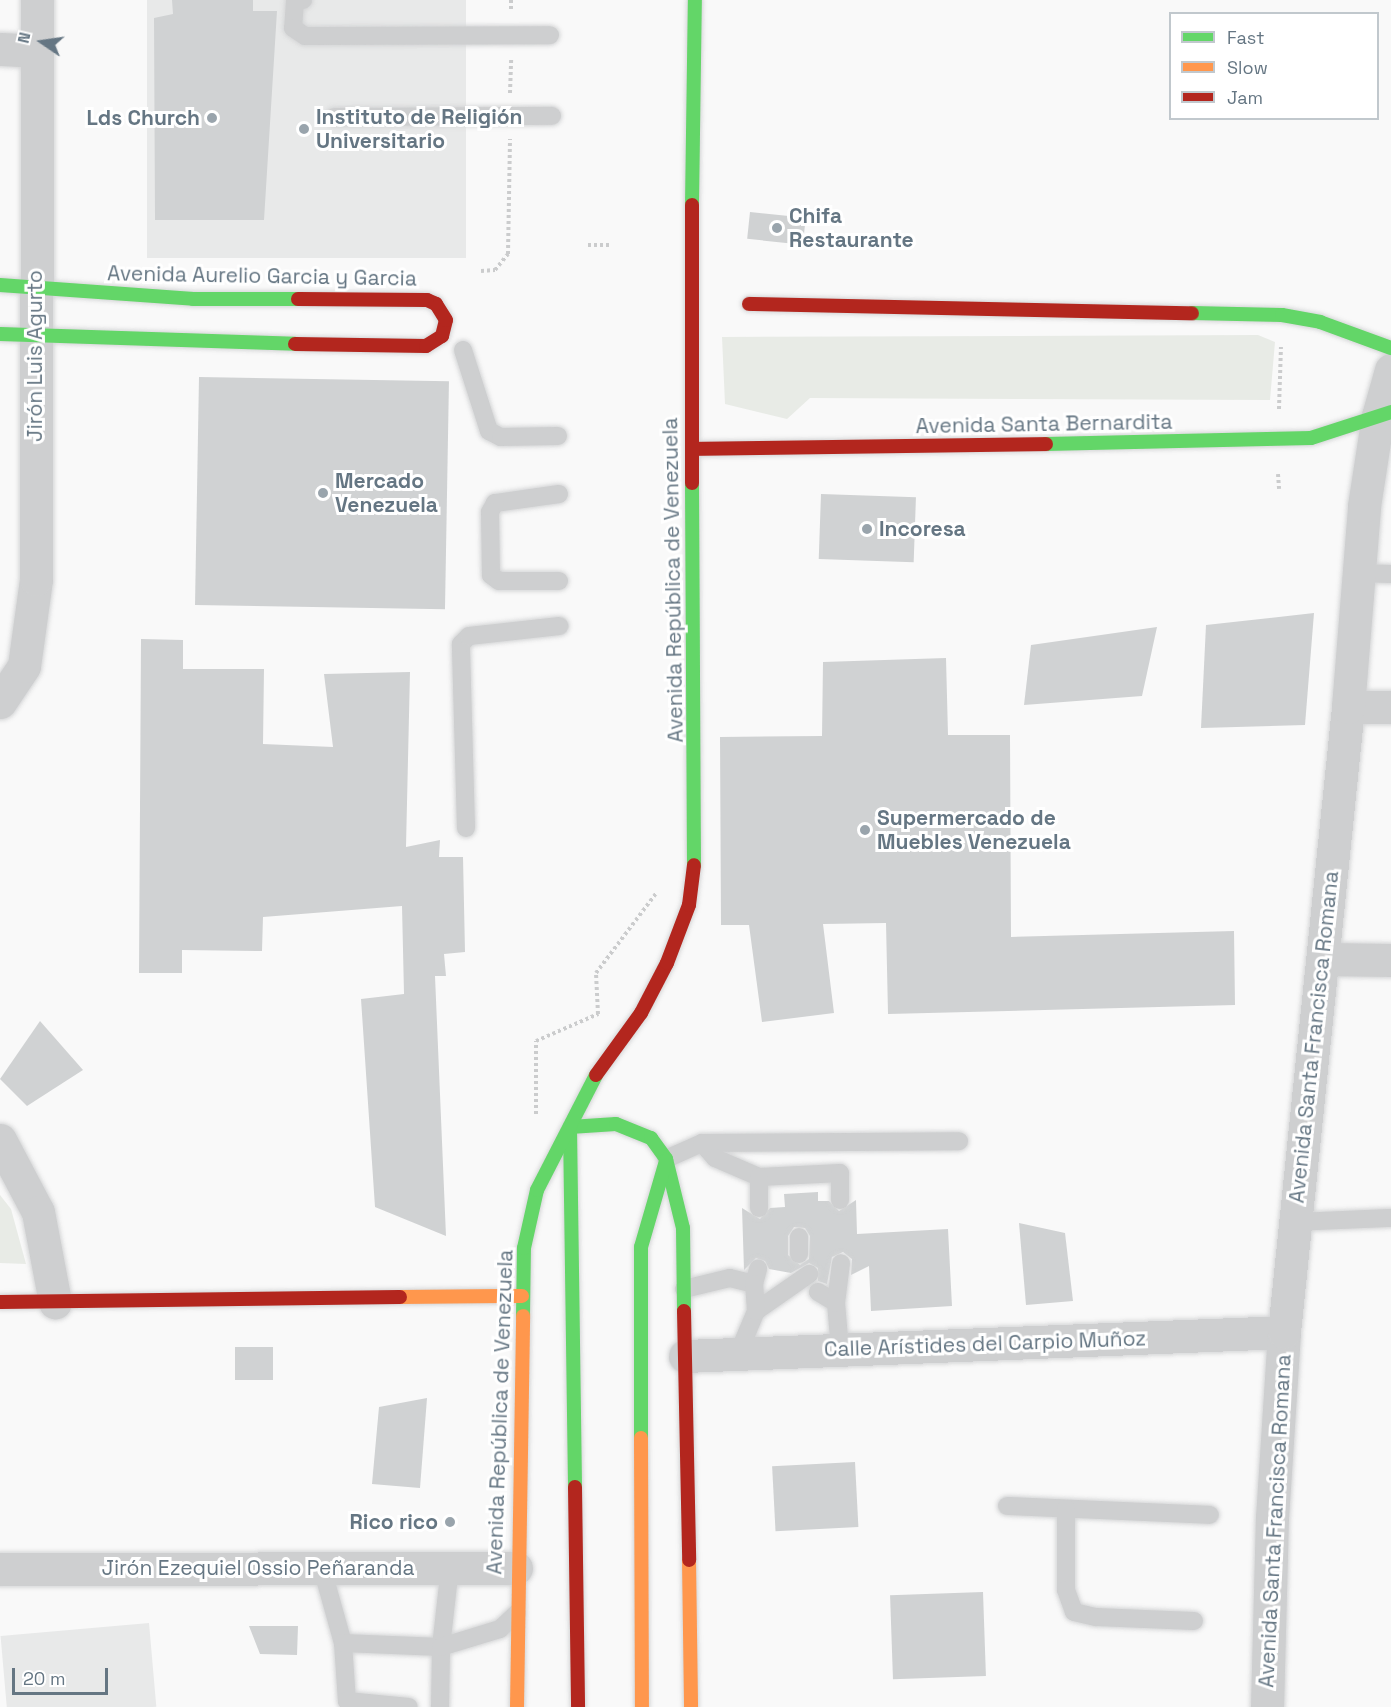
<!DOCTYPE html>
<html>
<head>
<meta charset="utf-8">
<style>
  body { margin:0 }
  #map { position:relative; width:1391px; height:1707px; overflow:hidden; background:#f9f9f9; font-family:"Space Grotesk",sans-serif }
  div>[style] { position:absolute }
  .built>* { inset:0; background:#e8e9e9; transform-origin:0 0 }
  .green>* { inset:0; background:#e8ebe6 }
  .building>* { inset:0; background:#d0d2d3; transform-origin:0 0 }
  .path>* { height:4px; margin-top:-2px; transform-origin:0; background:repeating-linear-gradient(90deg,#cbcccd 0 3px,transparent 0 6px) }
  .roads { filter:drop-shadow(0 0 2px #d5d6d7) drop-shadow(0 0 2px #d5d6d7) }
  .lane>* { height:18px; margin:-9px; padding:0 9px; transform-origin:9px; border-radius:9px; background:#cecfd0 }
  .street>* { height:33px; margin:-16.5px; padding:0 16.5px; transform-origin:16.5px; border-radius:16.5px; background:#cecfd0 }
  .fast>* { height:14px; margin:-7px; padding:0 7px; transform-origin:7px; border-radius:7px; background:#63d668 }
  .slow>* { height:14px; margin:-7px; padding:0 7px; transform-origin:7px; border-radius:7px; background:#ff974d }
  .jam>* { height:14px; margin:-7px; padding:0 7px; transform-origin:7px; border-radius:7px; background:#b3261e }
  .dots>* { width:16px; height:16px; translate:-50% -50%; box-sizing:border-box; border:3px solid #fff; border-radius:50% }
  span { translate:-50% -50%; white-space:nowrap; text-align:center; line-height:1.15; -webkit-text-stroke:6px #fff; paint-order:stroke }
  .poi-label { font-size:21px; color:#657683; font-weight:700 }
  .left { translate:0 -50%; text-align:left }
  .right { translate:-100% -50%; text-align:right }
  .street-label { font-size:21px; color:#657683 }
  .legend { position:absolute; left:1169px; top:12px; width:210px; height:108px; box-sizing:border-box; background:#fff; border:2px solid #c1c8cd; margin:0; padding:8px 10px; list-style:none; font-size:18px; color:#657683 }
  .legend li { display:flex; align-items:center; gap:12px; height:30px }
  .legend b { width:30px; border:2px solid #c1c8cd }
  .north { position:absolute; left:12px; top:12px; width:60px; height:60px; -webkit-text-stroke:4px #fff; paint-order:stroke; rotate:283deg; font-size:16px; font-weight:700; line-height:24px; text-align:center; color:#657683 }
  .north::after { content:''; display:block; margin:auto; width:21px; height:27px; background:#657683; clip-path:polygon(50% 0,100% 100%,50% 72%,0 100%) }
  .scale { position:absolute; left:12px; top:1668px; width:96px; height:27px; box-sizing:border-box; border:3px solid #657683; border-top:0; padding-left:8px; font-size:18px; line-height:21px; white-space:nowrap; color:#657683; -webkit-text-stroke:4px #fff; paint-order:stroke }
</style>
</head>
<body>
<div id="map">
  <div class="built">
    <div style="left:147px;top:0;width:319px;height:258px"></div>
    <div style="left:149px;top:1623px;width:84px;height:149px;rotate:85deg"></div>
  </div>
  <div class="green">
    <div style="clip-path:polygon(1258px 335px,1275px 342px,1270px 400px,810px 398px,787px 419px,725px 404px,722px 337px)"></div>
    <div style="clip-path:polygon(0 1195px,11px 1209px,26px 1264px,0 1263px)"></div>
  </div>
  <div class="building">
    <div style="clip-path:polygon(172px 0,253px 0,253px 11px,277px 11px,264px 220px,155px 220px,154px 18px,173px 14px)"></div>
    <div style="left:750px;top:212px;width:56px;height:27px;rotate:6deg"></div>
    <div style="left:199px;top:377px;width:250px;height:228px;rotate:1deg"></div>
    <div style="left:821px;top:494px;width:95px;height:65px;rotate:2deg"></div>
    <div style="clip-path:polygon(1314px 613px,1305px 725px,1201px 728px,1206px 625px)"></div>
    <div style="clip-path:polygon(1157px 627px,1142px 696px,1024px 705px,1031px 645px)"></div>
    <div style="clip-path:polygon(141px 639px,183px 640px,183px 669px,264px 669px,263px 744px,333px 747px,324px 674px,410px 672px,406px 847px,440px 840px,439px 857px,463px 857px,465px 952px,444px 954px,446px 976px,435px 976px,446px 1236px,375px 1207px,361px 999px,404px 994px,402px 906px,263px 917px,262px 951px,182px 950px,182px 973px,139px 973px)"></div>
    <div style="clip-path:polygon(946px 658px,948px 735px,1010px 735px,1011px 937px,1234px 931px,1235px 1005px,888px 1014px,886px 923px,823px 924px,834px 1013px,762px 1022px,749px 925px,721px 925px,720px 737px,822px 736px,823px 662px)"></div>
    <div style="clip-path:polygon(40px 1021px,83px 1070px,27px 1106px,0 1079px)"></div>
    <div style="clip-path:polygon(evenodd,818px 1192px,818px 1201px,829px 1201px,839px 1211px,856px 1200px,857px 1234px,948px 1229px,952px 1306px,871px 1311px,869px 1266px,851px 1275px,852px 1259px,843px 1252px,832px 1257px,827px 1284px,818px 1281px,818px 1268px,809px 1263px,791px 1273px,769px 1269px,765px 1261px,756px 1258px,744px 1270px,742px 1208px,760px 1219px,770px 1208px,785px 1207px,784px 1194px,818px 1192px,794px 1227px,805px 1228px,810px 1236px,809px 1259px,800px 1265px,788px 1255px,788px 1236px,794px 1227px)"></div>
    <div style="clip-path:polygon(1019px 1223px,1065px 1233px,1073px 1301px,1026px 1305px)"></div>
    <div style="left:235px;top:1347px;width:38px;height:33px"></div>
    <div style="clip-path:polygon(427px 1398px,420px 1488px,372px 1484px,379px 1407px)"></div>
    <div style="left:855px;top:1462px;width:65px;height:83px;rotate:87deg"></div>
    <div style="left:983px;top:1592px;width:84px;height:93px;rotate:88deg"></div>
    <div style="clip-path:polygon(249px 1626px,298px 1626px,297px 1655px,260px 1654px)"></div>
  </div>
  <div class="path">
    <div style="left:511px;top:0;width:12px;rotate:90deg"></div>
    <div style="left:510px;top:93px;width:35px;rotate:-88deg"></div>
    <div style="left:588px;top:245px;width:24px"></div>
    <div style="left:481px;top:271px;width:14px;rotate:-4deg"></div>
    <div style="left:495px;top:270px;width:21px;rotate:-51deg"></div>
    <div style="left:508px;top:254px;width:115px;rotate:-89deg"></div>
    <div style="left:1279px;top:409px;width:62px;rotate:-88.2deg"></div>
    <div style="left:1278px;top:474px;width:15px;rotate:86deg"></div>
    <div style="left:536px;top:1114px;width:73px;rotate:-90deg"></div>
    <div style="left:536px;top:1041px;width:68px;rotate:-23.5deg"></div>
    <div style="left:598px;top:1014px;width:41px;rotate:-92.8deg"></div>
    <div style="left:596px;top:973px;width:101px;rotate:-53deg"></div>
  </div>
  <div class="roads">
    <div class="lane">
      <div style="left:303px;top:0;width:8px;rotate:173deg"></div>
      <div style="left:295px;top:1px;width:27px;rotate:94deg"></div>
      <div style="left:293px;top:28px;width:14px;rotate:34deg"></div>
      <div style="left:305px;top:36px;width:245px;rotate:-0.2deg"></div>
      <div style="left:334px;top:117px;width:218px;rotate:-0.3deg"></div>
      <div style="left:463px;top:350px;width:85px;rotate:72.2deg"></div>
      <div style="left:489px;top:431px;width:13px;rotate:27deg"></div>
      <div style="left:501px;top:437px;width:57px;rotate:-1deg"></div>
      <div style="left:559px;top:494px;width:65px;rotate:172deg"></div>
      <div style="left:495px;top:503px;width:10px;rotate:119deg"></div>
      <div style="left:490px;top:512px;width:63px;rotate:89.1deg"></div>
      <div style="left:491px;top:575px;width:10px;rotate:37deg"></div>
      <div style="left:499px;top:581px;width:60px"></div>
      <div style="left:1359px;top:573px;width:32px;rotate:2deg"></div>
      <div style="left:466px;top:828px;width:184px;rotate:-91.6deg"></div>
      <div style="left:461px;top:644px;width:11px;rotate:-45deg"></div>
      <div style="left:469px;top:636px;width:91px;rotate:-6.3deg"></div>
      <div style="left:702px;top:1143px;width:257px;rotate:-0.4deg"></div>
      <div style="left:666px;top:1159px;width:39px;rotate:-24deg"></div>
      <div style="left:702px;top:1143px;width:20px;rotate:49deg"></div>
      <div style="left:715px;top:1158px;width:48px;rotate:23.4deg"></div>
      <div style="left:759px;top:1177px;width:81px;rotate:-2.8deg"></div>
      <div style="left:840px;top:1173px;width:27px;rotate:90deg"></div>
      <div style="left:759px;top:1177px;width:31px;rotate:90deg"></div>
      <div style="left:1295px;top:1222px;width:96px;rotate:-2.4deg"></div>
      <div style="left:799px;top:1237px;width:17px;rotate:90deg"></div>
      <div style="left:684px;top:1289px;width:47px;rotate:-13.4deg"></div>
      <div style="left:730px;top:1278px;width:25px;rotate:14deg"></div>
      <div style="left:754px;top:1284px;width:16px;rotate:-75deg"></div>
      <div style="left:818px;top:1292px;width:21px;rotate:31deg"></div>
      <div style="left:836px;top:1303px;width:47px;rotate:85.1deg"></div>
      <div style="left:836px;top:1303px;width:40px;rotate:-82.9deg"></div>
      <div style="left:756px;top:1311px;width:65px;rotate:-34.9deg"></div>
      <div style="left:738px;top:1354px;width:47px;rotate:-67.3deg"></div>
      <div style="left:756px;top:1311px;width:27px;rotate:-94deg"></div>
      <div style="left:1007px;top:1506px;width:203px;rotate:2.5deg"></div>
      <div style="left:1066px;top:1509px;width:81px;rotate:90deg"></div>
      <div style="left:1066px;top:1590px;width:23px;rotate:70deg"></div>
      <div style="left:1074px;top:1612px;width:23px;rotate:13deg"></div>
      <div style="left:1096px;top:1617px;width:98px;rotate:2.3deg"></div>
      <div style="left:322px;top:1568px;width:78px;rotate:74.4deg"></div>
      <div style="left:343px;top:1643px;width:58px;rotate:86.1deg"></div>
      <div style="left:347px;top:1701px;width:62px;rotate:5.5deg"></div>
      <div style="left:343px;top:1643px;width:98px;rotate:2.3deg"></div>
      <div style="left:441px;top:1647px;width:81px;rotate:-83.6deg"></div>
      <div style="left:440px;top:1707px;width:60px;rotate:-89deg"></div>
      <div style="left:441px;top:1647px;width:62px;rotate:-17deg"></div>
      <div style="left:500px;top:1629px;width:23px;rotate:-43deg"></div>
    </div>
    <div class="street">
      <div style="left:0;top:49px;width:36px;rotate:3deg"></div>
      <div style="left:0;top:702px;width:43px;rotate:-56.3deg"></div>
      <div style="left:24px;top:666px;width:88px;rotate:-82.1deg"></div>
      <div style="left:36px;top:579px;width:579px;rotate:-89.9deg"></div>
      <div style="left:1348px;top:707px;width:43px"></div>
      <div style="left:1323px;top:959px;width:68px;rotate:0.8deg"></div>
      <div style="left:0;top:1140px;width:81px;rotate:62.2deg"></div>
      <div style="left:38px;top:1212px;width:92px;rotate:79.3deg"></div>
      <div style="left:685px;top:1356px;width:599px;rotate:-2.29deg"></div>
      <div style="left:0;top:1569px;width:516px;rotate:-0.11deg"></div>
      <div style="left:1267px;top:1707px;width:189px;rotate:-88.5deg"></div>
      <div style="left:1272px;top:1518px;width:186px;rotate:-86.3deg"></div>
      <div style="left:1284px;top:1332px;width:628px;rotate:-84.15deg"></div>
      <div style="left:1348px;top:707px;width:202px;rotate:-85.4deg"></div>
      <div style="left:1364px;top:506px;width:91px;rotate:-81.2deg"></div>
      <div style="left:1378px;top:416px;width:48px;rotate:-74.2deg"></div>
    </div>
    <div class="fast">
      <div style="left:692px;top:205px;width:205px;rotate:-89.2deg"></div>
      <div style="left:0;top:285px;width:194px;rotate:4.1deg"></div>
      <div style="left:193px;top:299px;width:105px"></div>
      <div style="left:1192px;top:313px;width:90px;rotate:1.3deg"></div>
      <div style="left:1282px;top:315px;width:39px;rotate:10deg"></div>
      <div style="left:1320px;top:322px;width:76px;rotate:20.1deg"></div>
      <div style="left:0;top:334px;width:295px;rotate:1.9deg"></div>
      <div style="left:1046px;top:444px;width:265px;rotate:-1.3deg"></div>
      <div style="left:1311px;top:438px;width:84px;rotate:-18deg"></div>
      <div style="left:692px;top:483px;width:382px;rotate:89.7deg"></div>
      <div style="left:570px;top:1127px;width:46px;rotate:-3.7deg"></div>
      <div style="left:616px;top:1124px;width:38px;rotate:22deg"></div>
      <div style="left:651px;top:1138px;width:26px;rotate:54deg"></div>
      <div style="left:666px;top:1159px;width:71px;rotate:76.2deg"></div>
      <div style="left:683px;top:1228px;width:83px;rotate:89.3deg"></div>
      <div style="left:570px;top:1127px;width:360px;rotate:89.2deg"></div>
      <div style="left:523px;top:1316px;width:68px;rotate:-89.2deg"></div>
      <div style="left:524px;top:1248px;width:59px;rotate:-77.4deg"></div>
      <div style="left:537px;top:1190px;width:129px;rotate:-62.8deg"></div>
      <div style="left:641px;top:1438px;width:191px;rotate:-90deg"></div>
      <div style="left:641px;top:1247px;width:90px;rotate:-73.8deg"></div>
    </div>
    <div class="slow">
      <div style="left:400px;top:1297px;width:122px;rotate:-0.5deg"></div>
      <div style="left:641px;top:1438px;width:269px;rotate:89.8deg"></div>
      <div style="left:689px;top:1560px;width:147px;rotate:89.2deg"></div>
      <div style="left:517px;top:1707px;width:391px;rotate:-89.1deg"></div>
    </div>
    <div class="jam">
      <div style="left:749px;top:304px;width:443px;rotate:1.2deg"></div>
      <div style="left:295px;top:344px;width:131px;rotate:0.9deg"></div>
      <div style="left:426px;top:346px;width:19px;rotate:-32deg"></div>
      <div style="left:442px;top:336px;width:16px;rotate:-76deg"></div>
      <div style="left:446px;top:320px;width:19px;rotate:-122deg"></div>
      <div style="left:436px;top:304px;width:10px;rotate:-156deg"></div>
      <div style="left:427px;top:300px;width:129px;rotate:-179.6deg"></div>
      <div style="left:693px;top:449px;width:353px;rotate:-0.8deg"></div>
      <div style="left:692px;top:483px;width:278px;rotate:-90deg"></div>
      <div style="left:596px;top:1075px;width:77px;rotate:-54deg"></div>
      <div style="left:641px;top:1013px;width:56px;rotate:-62.5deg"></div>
      <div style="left:667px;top:963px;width:62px;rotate:-69.2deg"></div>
      <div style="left:689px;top:905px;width:40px;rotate:-82.9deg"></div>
      <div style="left:0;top:1302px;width:400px;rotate:-0.7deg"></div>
      <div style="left:684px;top:1311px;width:249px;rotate:88.8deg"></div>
      <div style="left:575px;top:1487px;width:220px;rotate:89.2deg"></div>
    </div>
  </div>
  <div class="dots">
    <div style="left:212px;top:118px;background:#99a4ac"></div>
    <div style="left:304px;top:129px;background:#99a4ac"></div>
    <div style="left:777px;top:228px;background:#99a4ac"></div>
    <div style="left:323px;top:493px;background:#99a4ac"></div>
    <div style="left:867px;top:529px;background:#99a4ac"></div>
    <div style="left:865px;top:830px;background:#99a4ac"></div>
    <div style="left:450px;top:1522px;background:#99a4ac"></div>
  </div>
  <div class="poi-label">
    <span class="left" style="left:316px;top:129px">Instituto de Religión<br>Universitario</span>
    <span class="right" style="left:200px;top:118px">Lds Church</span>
    <span class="left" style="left:789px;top:228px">Chifa<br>Restaurante</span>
    <span class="left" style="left:335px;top:493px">Mercado<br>Venezuela</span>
    <span class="left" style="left:879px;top:529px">Incoresa</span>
    <span class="left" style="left:877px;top:830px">Supermercado de<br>Muebles Venezuela</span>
    <span class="right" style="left:438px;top:1522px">Rico rico</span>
  </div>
  <div class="street-label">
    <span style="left:262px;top:276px;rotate:1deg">Avenida Aurelio Garcia y Garcia</span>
    <span style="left:35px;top:356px;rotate:-90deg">Jirón Luis Agurto</span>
    <span style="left:1044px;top:424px;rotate:-1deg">Avenida Santa Bernardita</span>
    <span style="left:673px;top:580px;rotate:-91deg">Avenida República de Venezuela</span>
    <span style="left:1314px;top:1037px;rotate:-84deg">Avenida Santa Francisca Romana</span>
    <span style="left:985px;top:1344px;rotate:-2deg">Calle Arístides del Carpio Muñoz</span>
    <span style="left:500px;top:1412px;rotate:-88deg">Avenida República de Venezuela</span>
    <span style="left:1275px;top:1521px;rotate:-87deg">Avenida Santa Francisca Romana</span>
    <span style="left:258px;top:1568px">Jirón Ezequiel Ossio Peñaranda</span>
  </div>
  <ul class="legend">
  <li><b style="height:8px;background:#63d668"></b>Fast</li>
  <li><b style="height:8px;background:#ff974d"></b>Slow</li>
  <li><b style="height:8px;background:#b3261e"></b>Jam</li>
  </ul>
  <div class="north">N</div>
  <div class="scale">20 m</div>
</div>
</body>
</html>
